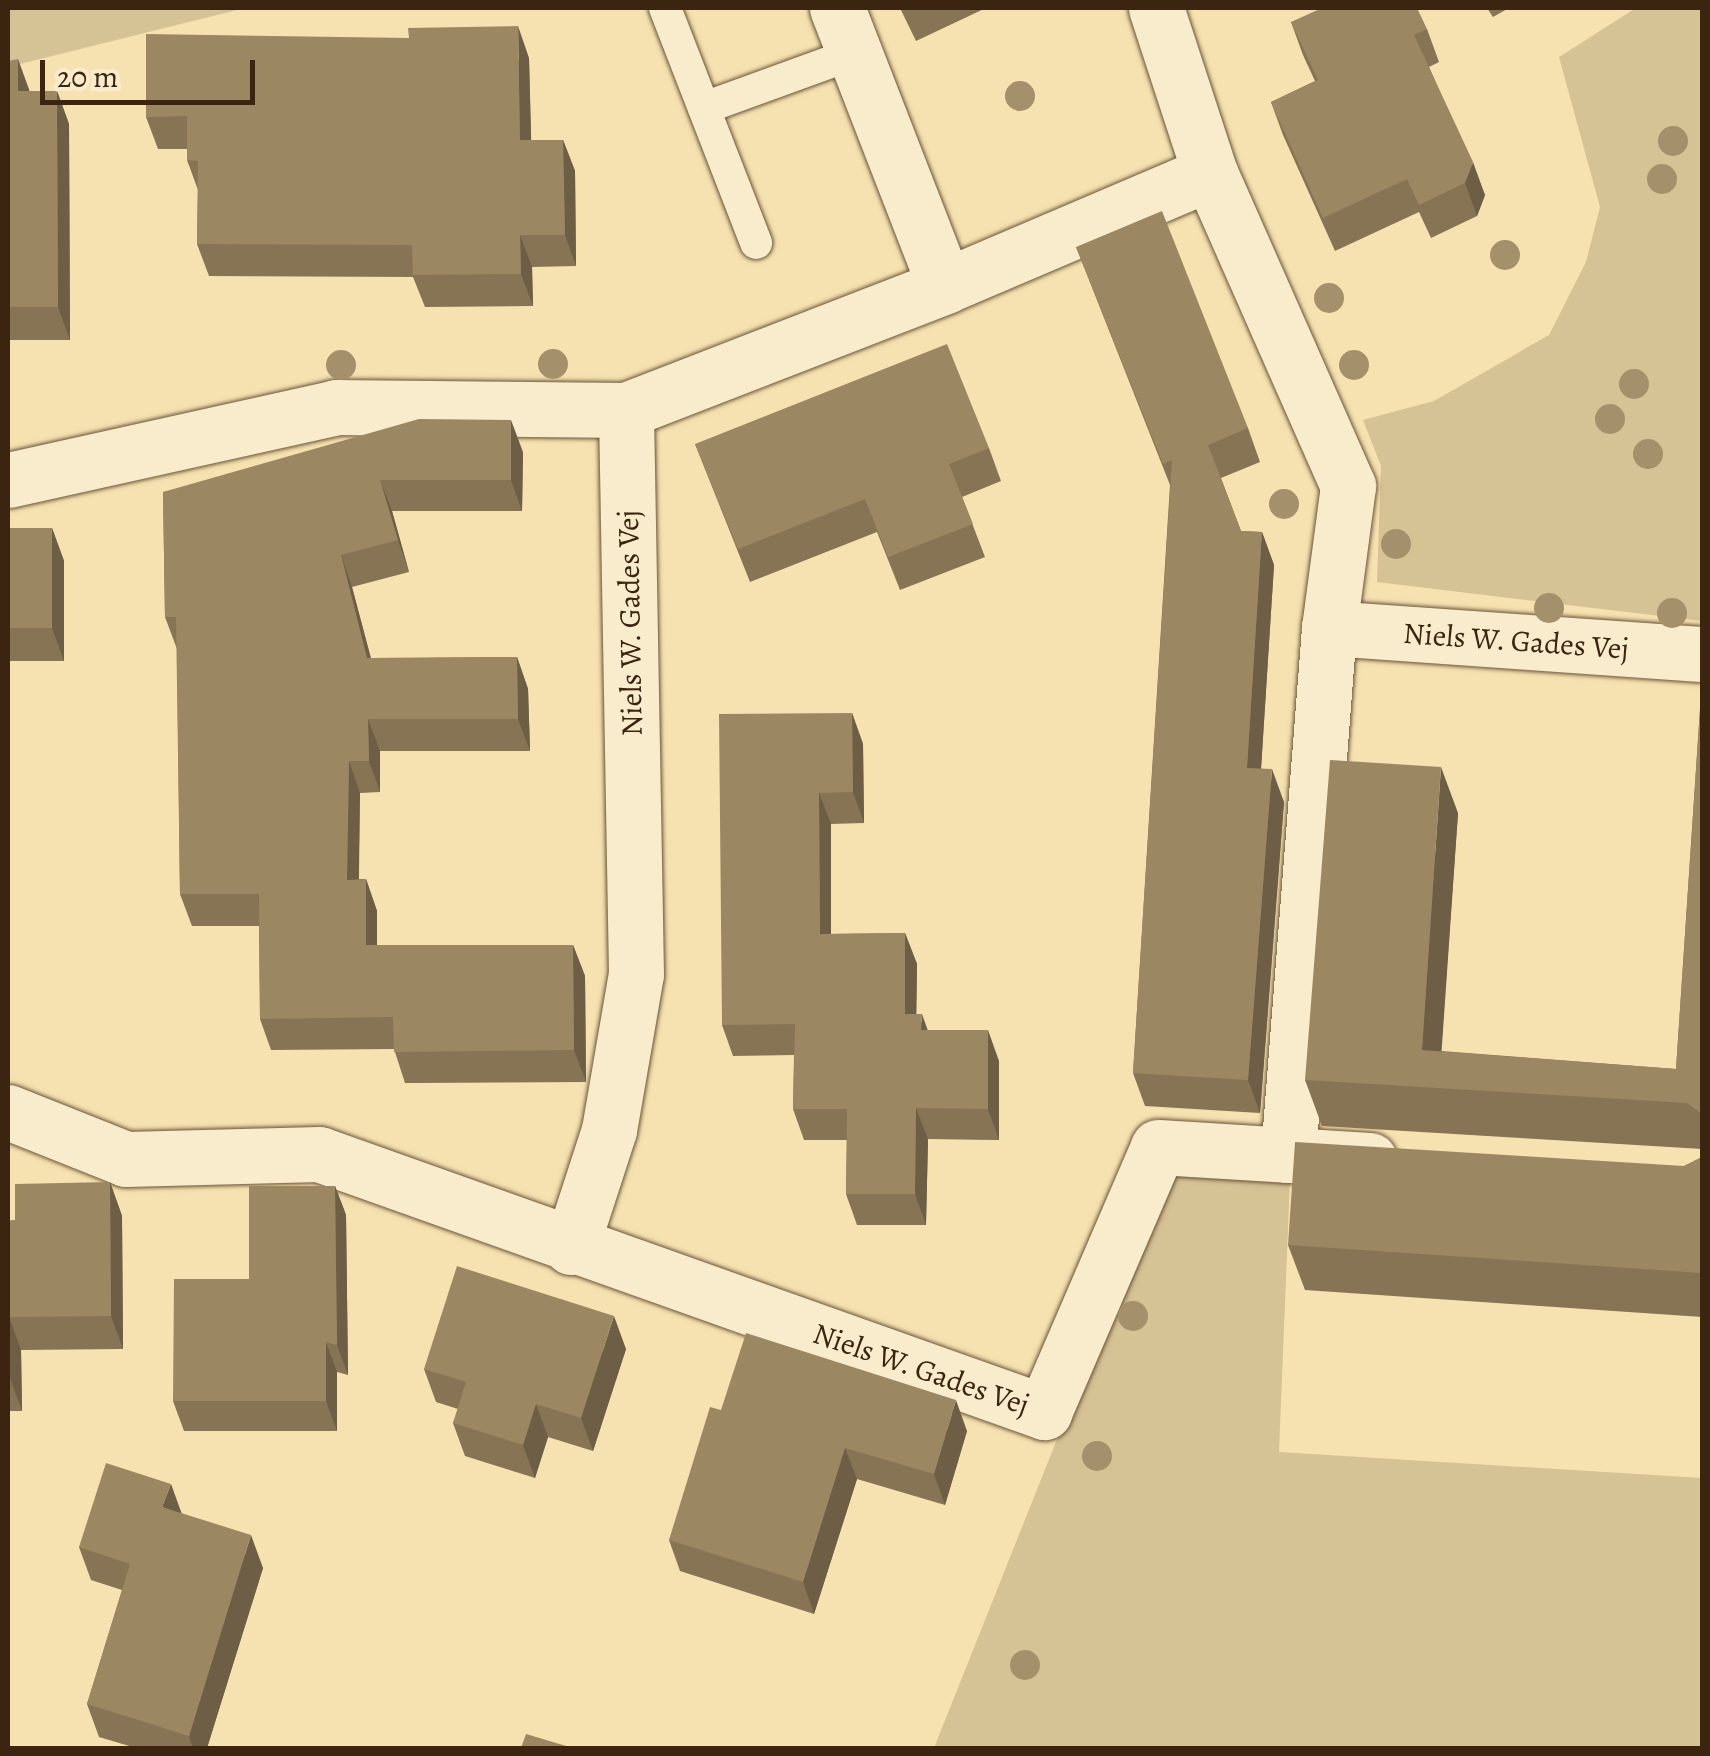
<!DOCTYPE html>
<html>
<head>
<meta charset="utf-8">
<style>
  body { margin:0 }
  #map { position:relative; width:1710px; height:1756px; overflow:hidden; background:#f5e2b0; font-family:Alegreya,serif }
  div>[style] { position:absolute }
  .green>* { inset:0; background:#d5c295 }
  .roads { filter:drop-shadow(0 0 2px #6a5438) drop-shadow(0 0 2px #6a5438) }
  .service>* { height:32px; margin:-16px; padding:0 16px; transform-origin:16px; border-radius:16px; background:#f8eccc }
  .minor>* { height:55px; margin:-27.5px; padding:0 27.5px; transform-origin:27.5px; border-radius:27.5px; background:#f8eccc }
  .trees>* { width:30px; height:30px; margin:-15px; border-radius:50%; background:#a4906a }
  .wall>* { inset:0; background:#867455 }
  .shaded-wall>* { inset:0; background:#6d5e45 }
  .building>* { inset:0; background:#9c8763; transform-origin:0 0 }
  span { translate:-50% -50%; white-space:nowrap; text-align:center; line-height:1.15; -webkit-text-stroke:9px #f8eccc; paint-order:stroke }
  .street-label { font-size:30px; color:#3b2410 }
  .frame { position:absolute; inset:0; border:10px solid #3b2410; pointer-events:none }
  .scale { position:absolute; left:40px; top:60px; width:215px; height:45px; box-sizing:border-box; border:5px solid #3b2410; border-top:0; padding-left:12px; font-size:30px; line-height:35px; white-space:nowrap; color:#3b2410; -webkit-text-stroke:8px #f8eccc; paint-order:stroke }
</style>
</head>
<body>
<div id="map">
  <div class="green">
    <div style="clip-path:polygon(8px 8px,245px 8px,8px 67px)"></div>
    <div style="clip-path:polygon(1636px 8px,1702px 8px,1702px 621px,1377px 582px,1381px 466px,1363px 420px,1434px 401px,1549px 335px,1586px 262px,1600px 207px,1559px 57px)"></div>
    <div style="clip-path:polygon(1164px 1171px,1290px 1178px,1279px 1452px,1702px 1478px,1702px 1748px,934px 1748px)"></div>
  </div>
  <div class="roads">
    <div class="service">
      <div style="left:665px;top:8px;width:252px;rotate:68.8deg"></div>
      <div style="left:704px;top:108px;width:161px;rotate:-20deg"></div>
    </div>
    <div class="minor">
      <div style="left:837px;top:8px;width:298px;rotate:68.8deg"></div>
      <div style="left:945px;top:286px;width:288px;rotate:-23.1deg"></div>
      <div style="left:1156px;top:8px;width:174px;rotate:71.9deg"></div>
      <div style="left:1210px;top:173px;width:342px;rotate:66.2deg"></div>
      <div style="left:1348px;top:486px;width:143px;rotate:97.6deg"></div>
      <div style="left:1329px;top:628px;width:374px;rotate:4deg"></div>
      <div style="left:8px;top:480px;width:336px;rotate:-12.5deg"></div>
      <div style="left:336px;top:407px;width:290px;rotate:0.6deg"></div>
      <div style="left:626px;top:410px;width:342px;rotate:-21.2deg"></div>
      <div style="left:8px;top:1112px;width:127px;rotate:21.7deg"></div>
      <div style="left:126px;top:1159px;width:193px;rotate:-1.5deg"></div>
      <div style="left:319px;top:1154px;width:770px;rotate:19.59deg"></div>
      <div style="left:1044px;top:1412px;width:288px;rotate:-66.7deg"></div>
      <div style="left:1158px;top:1147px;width:212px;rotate:3.5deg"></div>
      <div style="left:1288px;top:1155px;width:529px;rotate:-85.55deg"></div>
      <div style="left:571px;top:1247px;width:123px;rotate:-72deg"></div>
      <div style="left:609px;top:1130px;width:158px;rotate:-80.2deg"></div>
      <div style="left:636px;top:974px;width:564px;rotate:-91.02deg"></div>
    </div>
  </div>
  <div class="trees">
    <div style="left:1020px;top:96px"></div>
    <div style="left:1673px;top:141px"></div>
    <div style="left:1662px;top:179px"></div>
    <div style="left:1505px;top:255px"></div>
    <div style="left:1329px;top:298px"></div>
    <div style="left:553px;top:364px"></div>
    <div style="left:341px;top:365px"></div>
    <div style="left:1354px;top:365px"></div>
    <div style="left:1634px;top:384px"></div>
    <div style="left:1610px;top:419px"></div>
    <div style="left:1648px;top:454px"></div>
    <div style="left:1284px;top:504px"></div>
    <div style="left:1396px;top:544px"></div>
    <div style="left:1549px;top:608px"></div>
    <div style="left:1672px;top:613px"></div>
    <div style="left:1133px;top:1316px"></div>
    <div style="left:1097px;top:1456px"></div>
    <div style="left:1025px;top:1665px"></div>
  </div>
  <div class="wall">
    <div style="clip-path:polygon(900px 8px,986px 8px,916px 41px)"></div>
    <div style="clip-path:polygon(1487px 8px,1509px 8px,1493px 17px)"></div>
    <div style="clip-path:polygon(1291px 22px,1427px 29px,1439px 62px,1429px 67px,1485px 195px,1477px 216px,1431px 238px,1419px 212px,1335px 251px,1283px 135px,1271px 102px,1315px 81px,1303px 55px)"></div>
    <div style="clip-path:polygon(529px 58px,531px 140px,563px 140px,575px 171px,576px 266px,532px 267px,533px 306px,425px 307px,413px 277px,209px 276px,197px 244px,198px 190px,187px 160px,187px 149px,158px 149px,146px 117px)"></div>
    <div style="clip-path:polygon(8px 61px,29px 91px,57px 91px,69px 124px,70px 340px,8px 340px)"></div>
    <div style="clip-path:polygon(1076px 247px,1248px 428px,1260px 462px,1221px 478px,1241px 531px,1262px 532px,1274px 565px,1261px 768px,1284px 802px,1260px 1113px,1145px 1106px,1133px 1073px,1170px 485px)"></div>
    <div style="clip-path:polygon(695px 444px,989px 448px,1001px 481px,962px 497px,985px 557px,900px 590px,877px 532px,750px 582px)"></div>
    <div style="clip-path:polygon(523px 452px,522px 511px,392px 511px,409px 572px,352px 587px,371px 658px,517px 657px,528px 689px,530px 751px,380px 751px,380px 792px,360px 793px,359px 879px,366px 879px,377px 911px,377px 945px,573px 945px,585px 976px,586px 1082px,405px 1083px,394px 1049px,271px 1050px,260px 1019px,259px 926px,192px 926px,180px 894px,177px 649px,165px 617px,163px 492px)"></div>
    <div style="clip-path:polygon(8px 528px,52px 528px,64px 561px,64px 661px,8px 661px)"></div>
    <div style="clip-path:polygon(1702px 679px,1702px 1149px,1322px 1126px,1305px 1080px,1458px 813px,1441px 1051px,1676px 1069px)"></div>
    <div style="clip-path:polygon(852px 713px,863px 744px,864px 823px,831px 824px,831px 934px,905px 933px,917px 964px,916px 1014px,927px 1030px,999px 1061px,999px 1140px,928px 1139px,926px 1225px,857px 1225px,846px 1194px,847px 1140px,804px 1140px,793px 1109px,794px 1055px,733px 1056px,722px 1025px)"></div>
    <div style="clip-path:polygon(1702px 1157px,1702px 1317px,1305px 1290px,1288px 1245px,1684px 1166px)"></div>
    <div style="clip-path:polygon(110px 1182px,122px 1216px,123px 1349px,21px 1350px,22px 1411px,8px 1411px,8px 1221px,15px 1220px)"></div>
    <div style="clip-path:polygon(335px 1186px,346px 1215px,348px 1375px,337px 1372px,337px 1431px,184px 1431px,173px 1401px,249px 1279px)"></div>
    <div style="clip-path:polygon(626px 1349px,593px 1451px,548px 1437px,535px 1478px,465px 1456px,453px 1423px,458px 1409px,436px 1402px,424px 1369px)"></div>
    <div style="clip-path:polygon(721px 1410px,967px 1431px,945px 1505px,857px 1479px,814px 1614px,680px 1571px,669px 1540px)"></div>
    <div style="clip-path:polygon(181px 1513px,263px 1568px,207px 1748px,136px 1748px,99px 1737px,87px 1704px,122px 1590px,91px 1580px,79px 1547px)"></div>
  </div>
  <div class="shaded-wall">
    <div style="clip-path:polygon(518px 26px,529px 58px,532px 172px,520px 140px)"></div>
    <div style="clip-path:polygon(18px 59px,30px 92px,18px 91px)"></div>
    <div style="clip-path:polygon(57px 91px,69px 124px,70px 340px,58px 307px)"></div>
    <div style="clip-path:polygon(563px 140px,575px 171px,576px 266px,565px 235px)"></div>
    <div style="clip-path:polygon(1473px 162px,1485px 195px,1477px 216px,1465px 183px)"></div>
    <div style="clip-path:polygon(520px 235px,532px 267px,533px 306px,521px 274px)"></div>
    <div style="clip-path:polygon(511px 420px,523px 452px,522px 511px,511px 480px)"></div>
    <div style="clip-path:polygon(380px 480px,392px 511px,409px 572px,398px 540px)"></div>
    <div style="clip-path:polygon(52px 528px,64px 561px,64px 661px,52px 628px)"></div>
    <div style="clip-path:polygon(1262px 532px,1274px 565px,1259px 801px,1247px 768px)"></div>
    <div style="clip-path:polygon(341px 555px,352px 587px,379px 690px,367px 658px)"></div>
    <div style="clip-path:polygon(517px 657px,528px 689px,530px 751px,518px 719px)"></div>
    <div style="clip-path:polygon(852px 713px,863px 744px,864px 823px,853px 792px)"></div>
    <div style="clip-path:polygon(368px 719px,380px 751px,380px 792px,369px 761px)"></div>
    <div style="clip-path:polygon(349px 761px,360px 793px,358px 911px,347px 880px)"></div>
    <div style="clip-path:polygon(1441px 767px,1458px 813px,1439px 1088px,1422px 1050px)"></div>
    <div style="clip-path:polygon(1272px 769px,1284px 802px,1260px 1113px,1248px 1080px)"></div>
    <div style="clip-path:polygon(819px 793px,831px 824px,831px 965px,820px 934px)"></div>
    <div style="clip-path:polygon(366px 879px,377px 911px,377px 977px,366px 945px)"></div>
    <div style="clip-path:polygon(905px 933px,917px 964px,916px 1045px,905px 1014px)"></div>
    <div style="clip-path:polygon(573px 945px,585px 976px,586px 1082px,574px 1050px)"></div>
    <div style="clip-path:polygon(922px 1014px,933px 1045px,921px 1030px)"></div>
    <div style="clip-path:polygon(988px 1030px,999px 1061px,999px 1140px,988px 1109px)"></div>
    <div style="clip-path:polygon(916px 1108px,928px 1139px,926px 1225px,915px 1194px)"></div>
    <div style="clip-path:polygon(110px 1182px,122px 1216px,123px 1349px,111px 1316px)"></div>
    <div style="clip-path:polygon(335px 1186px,346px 1215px,348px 1375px,337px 1345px)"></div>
    <div style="clip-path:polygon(614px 1316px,626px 1349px,593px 1451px,581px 1418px)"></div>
    <div style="clip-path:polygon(9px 1317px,21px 1350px,22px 1411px,10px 1378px)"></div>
    <div style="clip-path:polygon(326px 1342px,337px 1372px,337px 1431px,326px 1401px)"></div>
    <div style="clip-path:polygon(956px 1400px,967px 1431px,945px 1505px,934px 1474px)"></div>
    <div style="clip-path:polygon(536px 1404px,548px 1437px,535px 1478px,523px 1445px)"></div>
    <div style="clip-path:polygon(845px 1448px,857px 1479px,814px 1614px,803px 1582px)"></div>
    <div style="clip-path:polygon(171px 1484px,183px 1517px,162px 1507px)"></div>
    <div style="clip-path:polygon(251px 1535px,263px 1568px,207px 1748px,193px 1748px,189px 1736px)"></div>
  </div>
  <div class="building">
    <div style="clip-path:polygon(1322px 8px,1417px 8px,1427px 29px,1414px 35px,1473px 162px,1465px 183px,1419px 205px,1407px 179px,1323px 218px,1271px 102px,1318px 80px,1291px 22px)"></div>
    <div style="clip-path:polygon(518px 26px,520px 140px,563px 140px,565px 235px,520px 235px,521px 274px,413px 275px,412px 245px,197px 244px,198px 161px,187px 160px,187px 116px,146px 117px,146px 34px,409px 38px,408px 28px)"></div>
    <div style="clip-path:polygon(18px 59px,18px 91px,57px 91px,58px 307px,8px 307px,8px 61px)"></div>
    <div style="clip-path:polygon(1162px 211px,1248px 428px,1208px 445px,1241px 531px,1262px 532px,1247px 768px,1272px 769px,1248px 1080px,1133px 1073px,1172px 460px,1163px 464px,1076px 247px)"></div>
    <div style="clip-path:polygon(947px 344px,989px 448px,949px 464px,973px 524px,888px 557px,865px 499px,738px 549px,695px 444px)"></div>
    <div style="clip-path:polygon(419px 419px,511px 420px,511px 480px,380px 480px,398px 540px,341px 555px,367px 658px,517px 657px,518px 719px,368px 719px,369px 761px,349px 761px,347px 880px,366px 879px,366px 945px,573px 945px,574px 1050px,394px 1052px,393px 1017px,260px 1019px,259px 894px,180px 894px,176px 617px,165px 617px,163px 492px)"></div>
    <div style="left:8px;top:528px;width:44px;height:100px"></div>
    <div style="clip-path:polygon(1702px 679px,1702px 1114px,1687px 1103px,1305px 1080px,1330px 760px,1441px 767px,1422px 1050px,1676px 1069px)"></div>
    <div style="clip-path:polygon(852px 713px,853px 792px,819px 793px,820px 934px,905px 933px,905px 1014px,922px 1014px,921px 1030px,988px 1030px,988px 1109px,916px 1108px,915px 1194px,846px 1194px,847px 1109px,793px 1109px,795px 1024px,722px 1025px,719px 714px)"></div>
    <div style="clip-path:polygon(1295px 1142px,1684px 1166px,1702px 1157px,1702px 1273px,1288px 1245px)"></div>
    <div style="clip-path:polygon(110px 1182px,111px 1316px,9px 1317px,10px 1378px,8px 1378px,8px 1221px,15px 1220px,15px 1184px)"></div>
    <div style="clip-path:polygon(249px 1186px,335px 1186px,337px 1345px,326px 1342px,326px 1401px,173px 1401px,174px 1279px,249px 1279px)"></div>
    <div style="clip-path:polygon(457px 1266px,614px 1316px,581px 1418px,536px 1404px,523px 1445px,453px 1423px,466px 1382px,424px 1369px)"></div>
    <div style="clip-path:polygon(746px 1333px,956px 1400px,934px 1474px,845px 1448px,803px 1582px,669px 1540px,710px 1407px,721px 1410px)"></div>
    <div style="clip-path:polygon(106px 1463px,171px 1484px,162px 1507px,251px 1535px,189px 1736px,87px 1704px,130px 1564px,79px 1547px)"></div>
    <div style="clip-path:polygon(526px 1734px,573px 1748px,521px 1748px)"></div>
  </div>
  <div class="street-label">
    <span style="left:630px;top:623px;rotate:-91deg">Niels W. Gades Vej</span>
    <span style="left:1516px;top:641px;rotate:4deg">Niels W. Gades Vej</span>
    <span style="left:921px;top:1369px;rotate:19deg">Niels W. Gades Vej</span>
  </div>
  <div class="frame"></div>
  <div class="scale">20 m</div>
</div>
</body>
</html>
